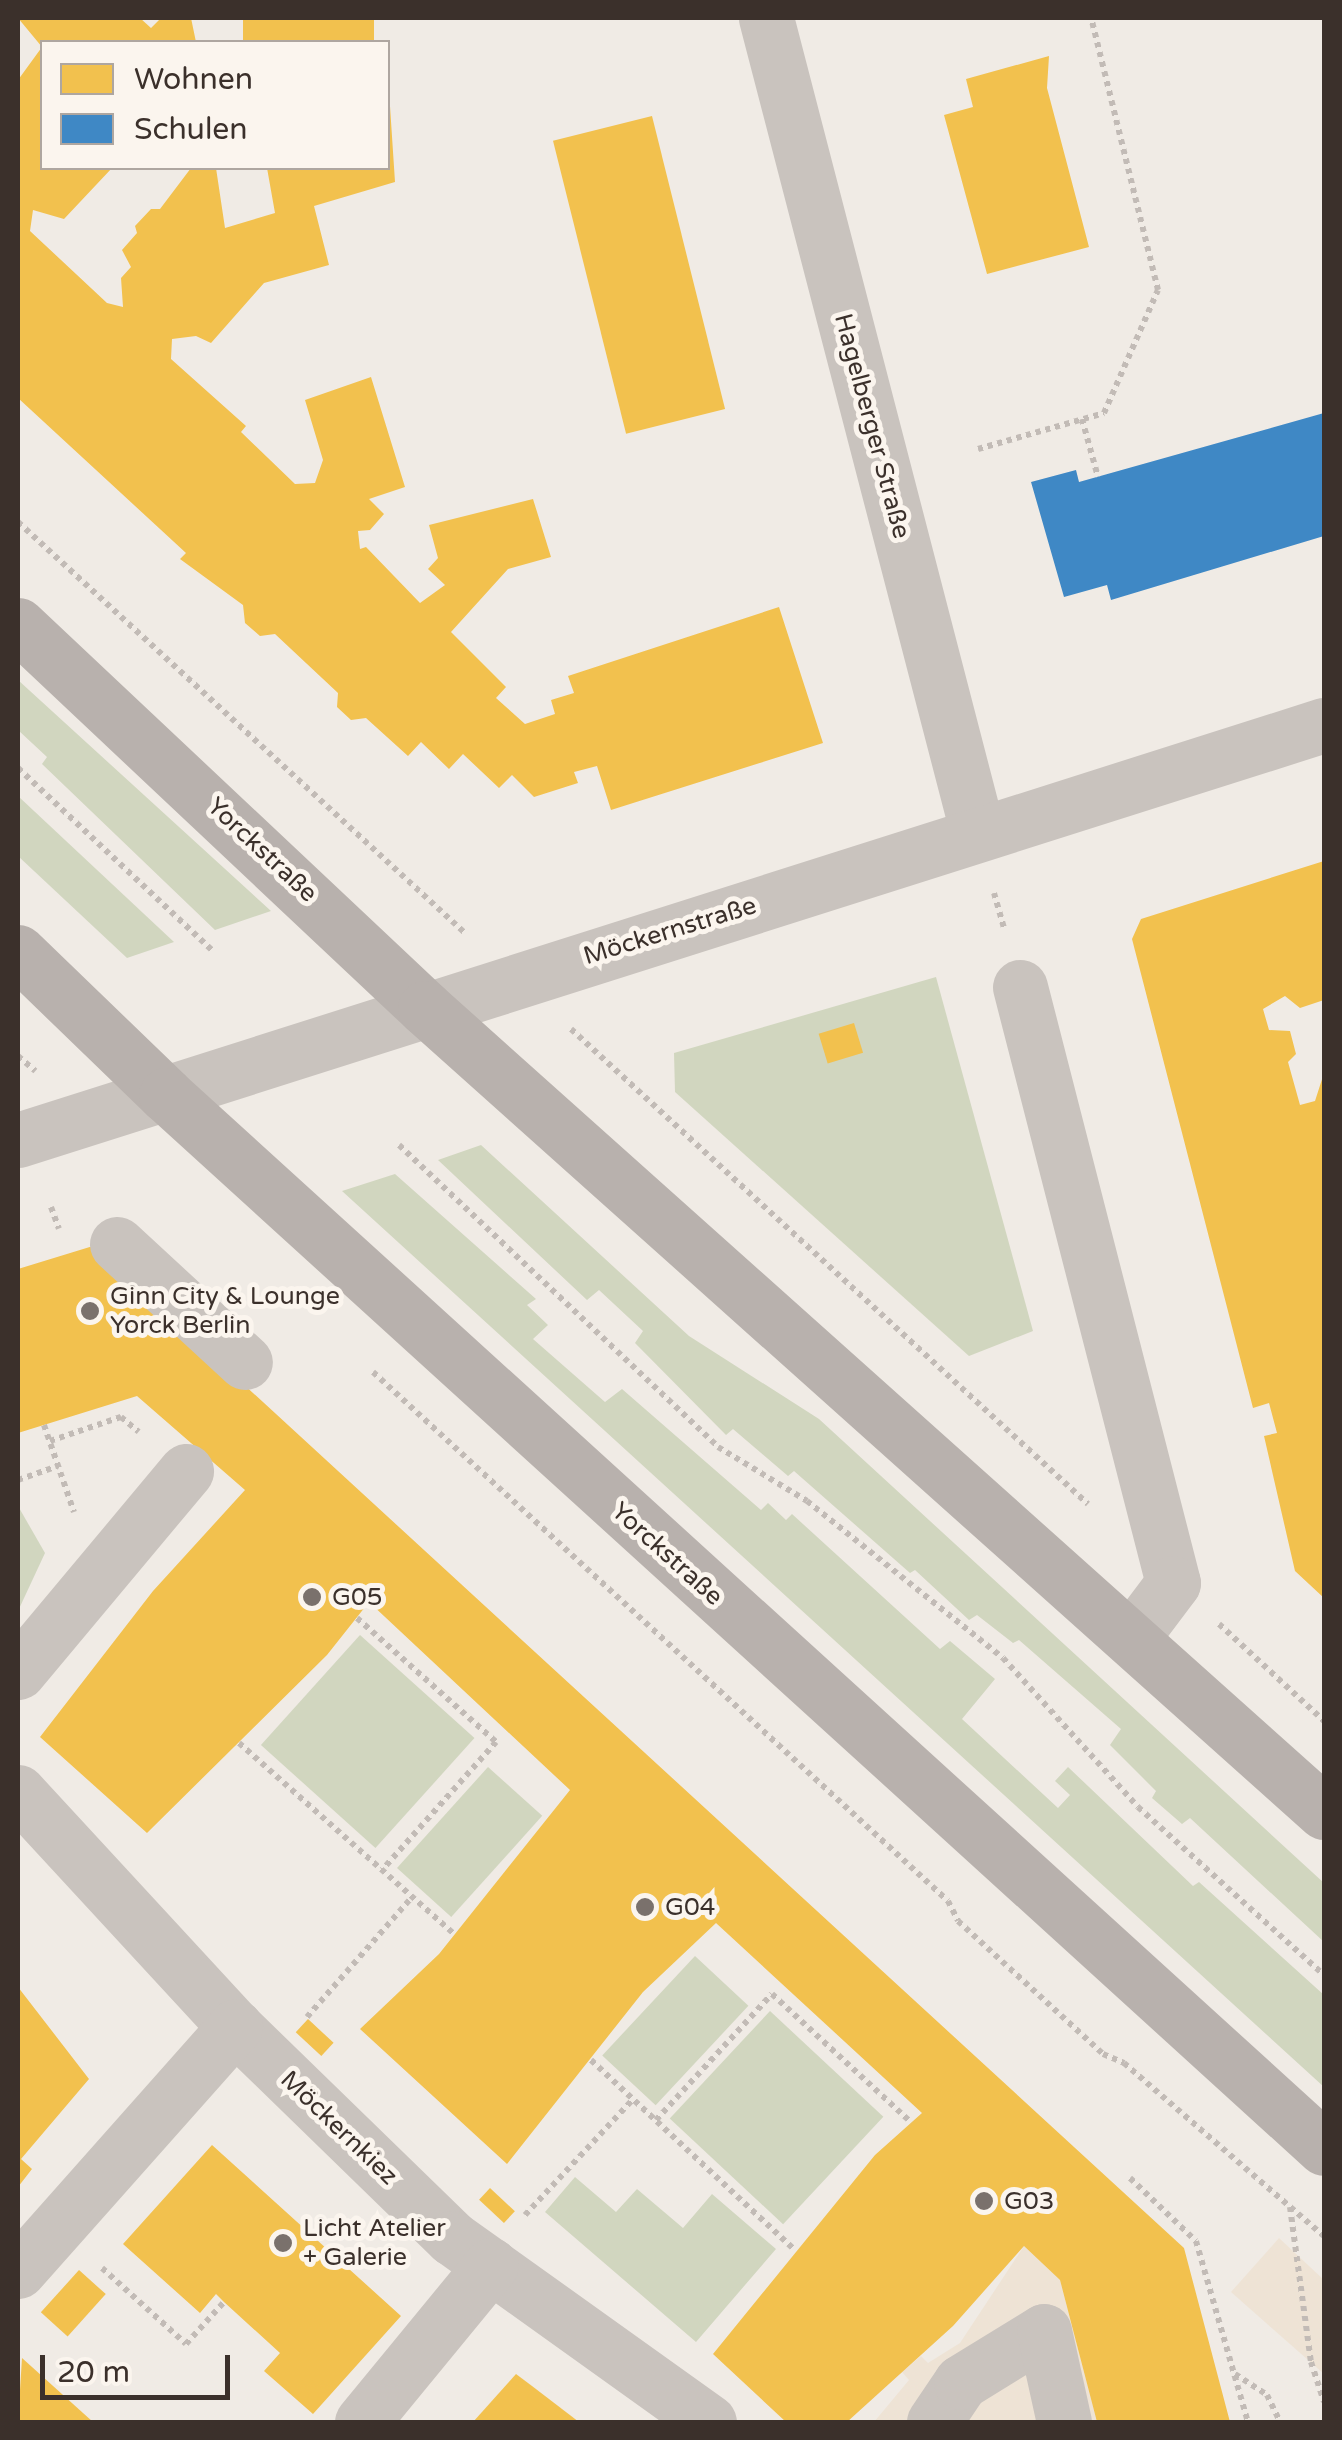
<!DOCTYPE html>
<html>
<head>
<meta charset="utf-8">
<style>
  body { margin:0 }
  #map { position:relative; width:1342px; height:2440px; overflow:hidden; background:#f0ebe5; font-family:"Varela Round",sans-serif }
  div>[style] { position:absolute }
  .green>* { inset:0; background:#d1d6bf; transform-origin:0 0 }
  .plaza>* { inset:0; background:#eee3d5 }
  .homes>* { inset:0; background:#f2c14e; transform-origin:0 0 }
  .schools>* { inset:0; background:#3f88c5 }
  .path>* { height:6px; margin-top:-3px; transform-origin:0; background:repeating-linear-gradient(90deg,#c2bbb6 0 5px,transparent 0 10px) }
  .minor>* { height:55px; margin:-27.5px; padding:0 27.5px; transform-origin:27.5px; border-radius:27.5px; background:#c9c3be }
  .major>* { height:55px; margin:-27.5px; padding:0 27.5px; transform-origin:27.5px; border-radius:27.5px; background:#b8b1ad }
  .dots>* { width:28px; height:28px; translate:-50% -50%; box-sizing:border-box; border:5px solid #fbf5ee; border-radius:50% }
  span { translate:-50% -50%; white-space:nowrap; text-align:center; line-height:1.15; -webkit-text-stroke:10px #fbf5ee; paint-order:stroke }
  .street-label { font-size:25px; color:#3b302b }
  .poi-label { font-size:25px; color:#3b302b }
  .left { translate:0 -50%; text-align:left }
  .frame { position:absolute; inset:0; border:20px solid #3b302b; pointer-events:none }
  .legend { position:absolute; left:40px; top:40px; width:350px; height:130px; box-sizing:border-box; background:#fbf5ee; border:2px solid #aea6a0; margin:0; padding:12px 18px; list-style:none; font-size:30px; color:#3b302b }
  .legend li { display:flex; align-items:center; gap:20px; height:50px }
  .legend b { width:50px; border:2px solid #aea6a0 }
  .scale { position:absolute; left:40px; top:2355px; width:190px; height:45px; box-sizing:border-box; border:5px solid #3b302b; border-top:0; padding-left:12px; font-size:30px; line-height:35px; white-space:nowrap; color:#3b302b; -webkit-text-stroke:8px #fbf5ee; paint-order:stroke }
</style>
</head>
<body>
<div id="map">
  <div class="green">
    <div style="clip-path:polygon(18px 680px,271px 911px,215px 930px,42px 764px,47px 757px,18px 730px)"></div>
    <div style="clip-path:polygon(18px 796px,174px 942px,127px 958px,18px 856px)"></div>
    <div style="clip-path:polygon(936px 977px,1033px 1331px,969px 1356px,675px 1092px,674px 1053px)"></div>
    <div style="clip-path:polygon(481px 1145px,689px 1336px,819px 1419px,1324px 1883px,1324px 1942px,1190px 1818px,1182px 1824px,1152px 1798px,1156px 1791px,1110px 1745px,1121px 1729px,1019px 1640px,1013px 1643px,977px 1615px,969px 1620px,915px 1570px,910px 1573px,794px 1471px,788px 1476px,733px 1429px,726px 1435px,635px 1343px,643px 1331px,599px 1290px,587px 1300px,438px 1160px)"></div>
    <div style="clip-path:polygon(395px 1174px,536px 1299px,527px 1305px,548px 1325px,533px 1339px,605px 1402px,622px 1389px,761px 1510px,768px 1503px,786px 1520px,792px 1514px,940px 1649px,950px 1641px,995px 1679px,962px 1719px,1058px 1808px,1070px 1795px,1055px 1781px,1068px 1767px,1193px 1886px,1199px 1882px,1324px 1995px,1324px 2087px,342px 1191px)"></div>
    <div style="clip-path:polygon(18px 1506px,45px 1553px,18px 1611px)"></div>
    <div style="left:360px;top:1635px;width:154px;height:148px;rotate:42deg"></div>
    <div style="left:488px;top:1767px;width:73px;height:136px;rotate:42deg"></div>
    <div style="left:695px;top:1956px;width:73px;height:136px;rotate:43deg"></div>
    <div style="left:770px;top:2011px;width:155px;height:147px;rotate:43deg"></div>
    <div style="clip-path:polygon(575px 2177px,616px 2212px,637px 2189px,683px 2228px,712px 2194px,776px 2249px,696px 2342px,545px 2212px)"></div>
  </div>
  <div class="plaza">
    <div style="clip-path:polygon(1279px 2238px,1324px 2280px,1324px 2374px,1231px 2292px)"></div>
    <div style="clip-path:polygon(1024px 2246px,1060px 2280px,1097px 2422px,874px 2422px,909px 2380px,902px 2372px,921px 2356px,928px 2363px,960px 2343px)"></div>
  </div>
  <div class="homes">
    <div style="clip-path:polygon(18px 18px,140px 18px,151px 28px,161px 18px,191px 18px,196px 42px,42px 42px,42px 168px,112px 168px,64px 219px,33px 210px,30px 231px,107px 303px,123px 307px,121px 278px,131px 267px,122px 250px,137px 233px,135px 226px,151px 209px,160px 209px,191px 168px,216px 168px,225px 228px,275px 213px,267px 168px,388px 168px,390px 106px,395px 182px,314px 206px,329px 265px,264px 283px,211px 343px,196px 336px,172px 339px,171px 359px,246px 426px,241px 432px,295px 484px,315px 483px,323px 460px,305px 400px,371px 377px,405px 487px,369px 499px,384px 514px,370px 530px,358px 531px,360px 549px,366px 547px,420px 603px,445px 585px,428px 569px,438px 558px,429px 525px,533px 499px,551px 557px,508px 569px,451px 632px,506px 687px,496px 698px,525px 724px,555px 714px,551px 700px,574px 693px,568px 676px,779px 607px,823px 743px,611px 810px,597px 766px,574px 772px,578px 783px,534px 797px,512px 775px,499px 788px,463px 754px,449px 769px,421px 742px,408px 756px,366px 718px,351px 720px,337px 707px,338px 693px,275px 634px,260px 636px,245px 623px,243px 605px,180px 559px,186px 553px,18px 398px,18px 80px,42px 47px)"></div>
    <div style="left:243px;top:18px;width:131px;height:24px"></div>
    <div style="clip-path:polygon(1049px 56px,1047px 88px,1089px 247px,987px 274px,944px 115px,973px 107px,966px 79px)"></div>
    <div style="left:652px;top:116px;width:302px;height:102px;rotate:76deg"></div>
    <div style="clip-path:polygon(1324px 861px,1324px 1000px,1300px 1008px,1285px 996px,1263px 1009px,1269px 1030px,1290px 1031px,1296px 1054px,1288px 1062px,1300px 1105px,1315px 1101px,1324px 1073px,1324px 1598px,1295px 1571px,1264px 1436px,1277px 1433px,1269px 1403px,1253px 1408px,1132px 939px,1141px 919px)"></div>
    <div style="left:854px;top:1023px;width:31px;height:37px;rotate:73deg"></div>
    <div style="clip-path:polygon(93px 1246px,1184px 2248px,1230px 2422px,1097px 2422px,1060px 2280px,1024px 2246px,953px 2326px,847px 2422px,786px 2422px,713px 2354px,875px 2155px,922px 2113px,716px 1923px,643px 1992px,507px 2164px,360px 2029px,439px 1954px,570px 1790px,369px 1602px,327px 1655px,147px 1833px,40px 1737px,153px 1591px,245px 1490px,137px 1396px,18px 1433px,18px 1269px)"></div>
    <div style="clip-path:polygon(18px 1987px,89px 2079px,21px 2159px,32px 2169px,18px 2187px)"></div>
    <div style="left:308px;top:2019px;width:35px;height:18px;rotate:43deg"></div>
    <div style="clip-path:polygon(212px 2145px,401px 2316px,313px 2414px,264px 2371px,280px 2353px,224px 2302px,216px 2294px,200px 2313px,123px 2244px)"></div>
    <div style="left:490px;top:2188px;width:34px;height:16px;rotate:43deg"></div>
    <div style="left:79px;top:2270px;width:36px;height:57px;rotate:42deg"></div>
    <div style="clip-path:polygon(22px 2358px,93px 2422px,18px 2422px)"></div>
    <div style="clip-path:polygon(516px 2374px,532px 2386px,579px 2422px,473px 2422px)"></div>
  </div>
  <div class="schools">
    <div style="clip-path:polygon(1324px 413px,1324px 536px,1111px 600px,1107px 585px,1064px 597px,1031px 482px,1076px 470px,1079px 482px)"></div>
  </div>
  <div class="path">
    <div style="left:1082px;top:419px;width:60px;rotate:74.6deg"></div>
    <div style="left:978px;top:449px;width:131px;rotate:-15.9deg"></div>
    <div style="left:1104px;top:413px;width:134px;rotate:-66.3deg"></div>
    <div style="left:1158px;top:290px;width:280px;rotate:-103.8deg"></div>
    <div style="left:18px;top:522px;width:607px;rotate:42.6deg"></div>
    <div style="left:18px;top:768px;width:267px;rotate:43.2deg"></div>
    <div style="left:994px;top:893px;width:37px;rotate:74deg"></div>
    <div style="left:571px;top:1029px;width:702px;rotate:42.58deg"></div>
    <div style="left:18px;top:1056px;width:23px;rotate:41deg"></div>
    <div style="left:399px;top:1145px;width:439px;rotate:43.4deg"></div>
    <div style="left:718px;top:1447px;width:104px;rotate:31.2deg"></div>
    <div style="left:807px;top:1501px;width:251px;rotate:38.7deg"></div>
    <div style="left:1003px;top:1658px;width:201px;rotate:47.8deg"></div>
    <div style="left:1138px;top:1807px;width:251px;rotate:42.1deg"></div>
    <div style="left:51px;top:1207px;width:23px;rotate:70deg"></div>
    <div style="left:373px;top:1372px;width:781px;rotate:42.61deg"></div>
    <div style="left:948px;top:1901px;width:22px;rotate:63deg"></div>
    <div style="left:958px;top:1921px;width:197px;rotate:42.5deg"></div>
    <div style="left:1103px;top:2054px;width:23px;rotate:23deg"></div>
    <div style="left:1124px;top:2063px;width:264px;rotate:40.9deg"></div>
    <div style="left:44px;top:1425px;width:92px;rotate:71deg"></div>
    <div style="left:50px;top:1441px;width:75px;rotate:-18.7deg"></div>
    <div style="left:121px;top:1417px;width:23px;rotate:40deg"></div>
    <div style="left:18px;top:1480px;width:42px;rotate:-19.3deg"></div>
    <div style="left:357px;top:1618px;width:186px;rotate:41.7deg"></div>
    <div style="left:496px;top:1742px;width:171px;rotate:131.7deg"></div>
    <div style="left:1219px;top:1624px;width:143px;rotate:42.7deg"></div>
    <div style="left:239px;top:1743px;width:289px;rotate:41.6deg"></div>
    <div style="left:307px;top:2017px;width:159px;rotate:-48.8deg"></div>
    <div style="left:591px;top:2060px;width:279px;rotate:43deg"></div>
    <div style="left:656px;top:2120px;width:171px;rotate:-47.4deg"></div>
    <div style="left:772px;top:1994px;width:190px;rotate:42.7deg"></div>
    <div style="left:1130px;top:2178px;width:91px;rotate:43.7deg"></div>
    <div style="left:1196px;top:2241px;width:188px;rotate:74deg"></div>
    <div style="left:1290px;top:2207px;width:156px;rotate:82.3deg"></div>
    <div style="left:1311px;top:2362px;width:42px;rotate:72deg"></div>
    <div style="left:525px;top:2215px;width:158px;rotate:-47deg"></div>
    <div style="left:102px;top:2268px;width:113px;rotate:42.1deg"></div>
    <div style="left:186px;top:2344px;width:57px;rotate:-47.9deg"></div>
    <div style="left:1235px;top:2374px;width:38px;rotate:33deg"></div>
    <div style="left:1267px;top:2395px;width:30px;rotate:64deg"></div>
  </div>
  <div class="minor">
    <div style="left:766px;top:18px;width:843px;rotate:75.44deg"></div>
    <div style="left:1020px;top:987px;width:615px;rotate:75.6deg"></div>
    <div style="left:1173px;top:1583px;width:66px;rotate:127deg"></div>
    <div style="left:18px;top:1140px;width:1370px;rotate:-17.63deg"></div>
    <div style="left:117px;top:1244px;width:174px;rotate:42.7deg"></div>
    <div style="left:18px;top:1672px;width:262px;rotate:-50.1deg"></div>
    <div style="left:18px;top:1792px;width:320px;rotate:47.3deg"></div>
    <div style="left:235px;top:2027px;width:303px;rotate:44.2deg"></div>
    <div style="left:452px;top:2238px;width:316px;rotate:35.6deg"></div>
    <div style="left:18px;top:2271px;width:327px;rotate:-48.4deg"></div>
    <div style="left:362px;top:2422px;width:203px;rotate:-50.6deg"></div>
    <div style="left:934px;top:2422px;width:48px;rotate:-56deg"></div>
    <div style="left:961px;top:2382px;width:97px;rotate:-31.6deg"></div>
    <div style="left:1044px;top:2331px;width:93px;rotate:77.6deg"></div>
  </div>
  <div class="major">
    <div style="left:18px;top:625px;width:559px;rotate:43.26deg"></div>
    <div style="left:425px;top:1008px;width:1206px;rotate:41.81deg"></div>
    <div style="left:18px;top:952px;width:206px;rotate:44deg"></div>
    <div style="left:166px;top:1095px;width:1565px;rotate:42.28deg"></div>
  </div>
  <div class="dots">
    <div style="left:90px;top:1311px;background:#7a716c"></div>
    <div style="left:312px;top:1597px;background:#7a716c"></div>
    <div style="left:645px;top:1907px;background:#7a716c"></div>
    <div style="left:984px;top:2201px;background:#7a716c"></div>
    <div style="left:283px;top:2243px;background:#7a716c"></div>
  </div>
  <div class="street-label">
    <span style="left:872px;top:426px;rotate:75deg">Hagelberger Straße</span>
    <span style="left:262px;top:850px;rotate:43deg">Yorckstraße</span>
    <span style="left:670px;top:931px;rotate:-17deg">Möckernstraße</span>
    <span style="left:667px;top:1554px;rotate:42deg">Yorckstraße</span>
    <span style="left:339px;top:2128px;rotate:44deg">Möckernkiez</span>
  </div>
  <div class="poi-label">
    <span class="left" style="left:110px;top:1311px">Ginn City &amp; Lounge<br>Yorck Berlin</span>
    <span class="left" style="left:332px;top:1597px">G05</span>
    <span class="left" style="left:665px;top:1907px">G04</span>
    <span class="left" style="left:1004px;top:2201px">G03</span>
    <span class="left" style="left:303px;top:2243px">Licht Atelier<br>+ Galerie</span>
  </div>
  <div class="frame"></div>
  <ul class="legend">
  <li><b style="height:28px;background:#f2c14e"></b>Wohnen</li>
  <li><b style="height:28px;background:#3f88c5"></b>Schulen</li>
  </ul>
  <div class="scale">20 m</div>
</div>
</body>
</html>
